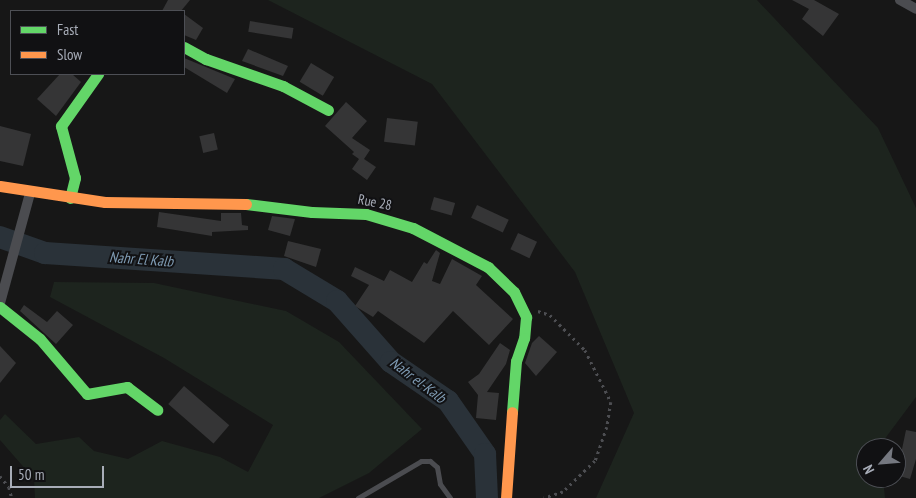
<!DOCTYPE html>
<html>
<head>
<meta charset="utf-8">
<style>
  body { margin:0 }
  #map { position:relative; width:916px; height:498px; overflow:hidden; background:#171717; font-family:"PT Sans Narrow",sans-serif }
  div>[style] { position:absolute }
  .green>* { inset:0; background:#1d241e }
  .river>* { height:22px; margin:-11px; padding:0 11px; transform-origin:11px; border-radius:11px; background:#2a3239 }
  .building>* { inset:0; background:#353536; transform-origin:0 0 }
  .path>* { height:2.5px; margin-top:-1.25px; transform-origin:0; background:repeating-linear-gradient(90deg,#4d4e52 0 2.5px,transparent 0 6.5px) }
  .lane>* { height:5px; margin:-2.5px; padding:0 2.5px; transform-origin:2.5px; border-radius:2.5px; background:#4b4c50 }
  .street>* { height:10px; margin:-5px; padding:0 5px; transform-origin:5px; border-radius:5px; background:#4b4c50 }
  .fast>* { height:11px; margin:-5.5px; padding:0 5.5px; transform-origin:5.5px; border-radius:5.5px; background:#63d668 }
  .slow>* { height:11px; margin:-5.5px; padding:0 5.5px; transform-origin:5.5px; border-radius:5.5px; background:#ff974d }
  span { translate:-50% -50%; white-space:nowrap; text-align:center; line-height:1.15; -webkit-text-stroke:4px #111113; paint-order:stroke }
  .street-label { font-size:14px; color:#a8adb8 }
  .water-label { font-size:15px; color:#7f9bb3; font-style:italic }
  .legend { position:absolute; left:10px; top:10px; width:175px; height:65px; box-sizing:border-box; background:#111113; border:1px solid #4d4f55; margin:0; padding:6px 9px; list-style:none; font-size:15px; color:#a8adb8 }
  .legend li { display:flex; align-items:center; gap:10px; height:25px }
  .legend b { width:25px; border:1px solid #4d4f55 }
  .north { position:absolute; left:856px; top:438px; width:50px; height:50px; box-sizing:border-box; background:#111113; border:1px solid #4d4f55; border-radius:50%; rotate:243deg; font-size:14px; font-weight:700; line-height:20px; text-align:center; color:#a8adb8 }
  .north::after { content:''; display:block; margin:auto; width:18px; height:22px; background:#757880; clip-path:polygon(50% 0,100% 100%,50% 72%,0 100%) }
  .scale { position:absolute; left:10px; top:466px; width:94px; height:22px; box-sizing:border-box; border:2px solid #a8adb8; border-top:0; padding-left:6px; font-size:15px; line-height:18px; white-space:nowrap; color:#a8adb8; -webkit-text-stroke:4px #111113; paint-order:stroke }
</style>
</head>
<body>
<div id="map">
  <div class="green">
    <div style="clip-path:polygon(268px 0,757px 0,878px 128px,916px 208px,916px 397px,878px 448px,866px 448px,866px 478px,883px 478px,885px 498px,596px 498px,634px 413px,575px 272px,432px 84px)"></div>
    <div style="clip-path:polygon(54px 282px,154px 283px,286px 311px,339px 342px,422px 429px,369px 473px,319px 498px,35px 498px,34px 479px,0 440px,0 420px,5px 414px,36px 444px,79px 437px,94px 451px,128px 459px,162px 441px,220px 457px,248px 472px,273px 425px,164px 358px,50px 297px)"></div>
  </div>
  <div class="river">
    <div style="left:0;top:237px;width:48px;rotate:19.6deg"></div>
    <div style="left:45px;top:253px;width:240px;rotate:3.8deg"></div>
    <div style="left:284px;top:269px;width:62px;rotate:31.1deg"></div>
    <div style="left:337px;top:301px;width:81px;rotate:48.5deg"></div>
    <div style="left:391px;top:362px;width:69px;rotate:34.4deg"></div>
    <div style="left:448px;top:401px;width:65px;rotate:55.1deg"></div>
    <div style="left:485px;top:454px;width:44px;rotate:87.4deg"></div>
  </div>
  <div class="building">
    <div style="clip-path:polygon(168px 0,190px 0,181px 11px,162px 11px)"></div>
    <div style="clip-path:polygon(792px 0,814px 0,839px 14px,823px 36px,802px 19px,809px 9px)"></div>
    <div style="clip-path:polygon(184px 14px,203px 28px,196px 40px,184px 35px)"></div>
    <div style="left:250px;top:21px;width:44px;height:11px;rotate:9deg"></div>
    <div style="clip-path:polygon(248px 49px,288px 66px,283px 76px,242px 61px)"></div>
    <div style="clip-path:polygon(184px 58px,235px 79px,227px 93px,184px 67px)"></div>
    <div style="left:311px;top:63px;width:27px;height:22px;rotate:31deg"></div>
    <div style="clip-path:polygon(60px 74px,72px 74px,81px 82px,56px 116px,37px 99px)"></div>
    <div style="clip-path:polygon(346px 102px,367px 121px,352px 138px,370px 150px,364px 159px,376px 167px,367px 180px,352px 169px,359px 159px,352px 154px,354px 152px,325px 126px)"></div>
    <div style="left:387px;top:118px;width:31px;height:24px;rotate:7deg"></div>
    <div style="clip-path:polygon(0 126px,31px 134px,23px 166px,0 161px)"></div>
    <div style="left:214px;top:133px;width:17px;height:15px;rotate:77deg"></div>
    <div style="left:434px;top:197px;width:22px;height:13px;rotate:16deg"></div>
    <div style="left:477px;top:205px;width:35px;height:14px;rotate:25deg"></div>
    <div style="clip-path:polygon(159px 212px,221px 221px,221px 213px,241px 213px,242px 225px,248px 226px,248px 230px,212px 232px,212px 236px,157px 227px)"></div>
    <div style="clip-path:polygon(272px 216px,295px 219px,290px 236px,268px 230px)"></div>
    <div style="left:518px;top:233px;width:21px;height:18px;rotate:25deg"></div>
    <div style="clip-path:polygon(288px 241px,321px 249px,316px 267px,284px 256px)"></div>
    <div style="clip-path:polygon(436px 250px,440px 253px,432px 281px,440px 284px,452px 259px,482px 276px,476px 285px,513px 319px,489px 345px,453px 311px,424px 343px,378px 311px,373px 317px,355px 306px,369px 285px,351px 276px,355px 267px,384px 281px,390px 270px,412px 282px,424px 262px,427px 264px)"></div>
    <div style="clip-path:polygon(24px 305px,47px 322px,57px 311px,73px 325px,56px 344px,20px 311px)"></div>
    <div style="clip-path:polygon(539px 336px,557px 352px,536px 376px,525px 363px,532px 343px)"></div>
    <div style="clip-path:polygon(500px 343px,510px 350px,506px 364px,487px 392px,499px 393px,496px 420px,476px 418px,478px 395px,468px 382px,479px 374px)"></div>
    <div style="clip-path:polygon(0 346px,16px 363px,0 383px)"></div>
    <div style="left:184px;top:386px;width:60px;height:24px;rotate:41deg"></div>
    <div style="clip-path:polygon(906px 430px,916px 432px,916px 459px,910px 479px,896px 475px,896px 453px,901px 454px)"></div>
  </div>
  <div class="path">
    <div style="left:538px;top:311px;width:13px;rotate:18deg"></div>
    <div style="left:550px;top:315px;width:49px;rotate:45deg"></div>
    <div style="left:585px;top:350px;width:58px;rotate:63.4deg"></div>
    <div style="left:611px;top:402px;width:25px;rotate:99deg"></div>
    <div style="left:607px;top:427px;width:36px;rotate:109deg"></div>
    <div style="left:595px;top:461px;width:45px;rotate:135.9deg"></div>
    <div style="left:563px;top:492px;width:20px;rotate:162deg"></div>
    <div style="left:0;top:476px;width:14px;rotate:51deg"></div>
    <div style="left:9px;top:487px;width:11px;rotate:75deg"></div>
  </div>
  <div class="lane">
    <div style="left:358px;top:498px;width:73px;rotate:-30.4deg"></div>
    <div style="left:421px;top:461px;width:9px"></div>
    <div style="left:430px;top:461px;width:9px;rotate:41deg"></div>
    <div style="left:437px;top:467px;width:17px;rotate:80deg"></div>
    <div style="left:440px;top:484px;width:17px;rotate:54deg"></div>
  </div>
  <div class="street">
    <div style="left:900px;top:0;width:18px;rotate:29deg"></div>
    <div style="left:0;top:303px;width:114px;rotate:-74.7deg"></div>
  </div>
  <div class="fast">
    <div style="left:184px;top:47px;width:25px;rotate:29deg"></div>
    <div style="left:206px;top:59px;width:82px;rotate:19.3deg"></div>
    <div style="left:283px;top:86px;width:51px;rotate:28.1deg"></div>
    <div style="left:70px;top:198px;width:21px;rotate:-76deg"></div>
    <div style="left:75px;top:178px;width:54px;rotate:-105.1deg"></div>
    <div style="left:61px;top:126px;width:64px;rotate:-54.6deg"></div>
    <div style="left:246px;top:204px;width:66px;rotate:6.9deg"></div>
    <div style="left:312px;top:212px;width:54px;rotate:2.1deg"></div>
    <div style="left:366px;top:214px;width:49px;rotate:16.6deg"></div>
    <div style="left:413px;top:228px;width:85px;rotate:27.5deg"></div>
    <div style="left:488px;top:267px;width:36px;rotate:44deg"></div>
    <div style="left:514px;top:292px;width:28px;rotate:64deg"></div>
    <div style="left:526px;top:317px;width:21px;rotate:95deg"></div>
    <div style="left:524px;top:338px;width:24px;rotate:109deg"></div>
    <div style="left:516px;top:361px;width:51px;rotate:94.5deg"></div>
    <div style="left:0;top:307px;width:51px;rotate:38.7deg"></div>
    <div style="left:40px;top:339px;width:72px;rotate:49.5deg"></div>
    <div style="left:87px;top:394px;width:41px;rotate:-9.9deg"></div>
    <div style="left:127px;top:387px;width:38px;rotate:37deg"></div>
  </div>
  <div class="slow">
    <div style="left:0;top:186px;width:106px;rotate:8.7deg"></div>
    <div style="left:105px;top:202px;width:141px;rotate:0.8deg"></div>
    <div style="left:506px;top:498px;width:86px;rotate:-86deg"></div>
  </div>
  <div class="street-label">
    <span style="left:375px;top:202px;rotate:11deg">Rue 28</span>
  </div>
  <div class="water-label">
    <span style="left:141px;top:259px;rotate:4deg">Nahr El Kalb</span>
    <span style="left:418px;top:380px;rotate:37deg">Nahr el-Kalb</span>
  </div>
  <ul class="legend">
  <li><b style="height:6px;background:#63d668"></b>Fast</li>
  <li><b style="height:6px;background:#ff974d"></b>Slow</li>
  </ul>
  <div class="north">N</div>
  <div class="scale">50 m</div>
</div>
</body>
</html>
